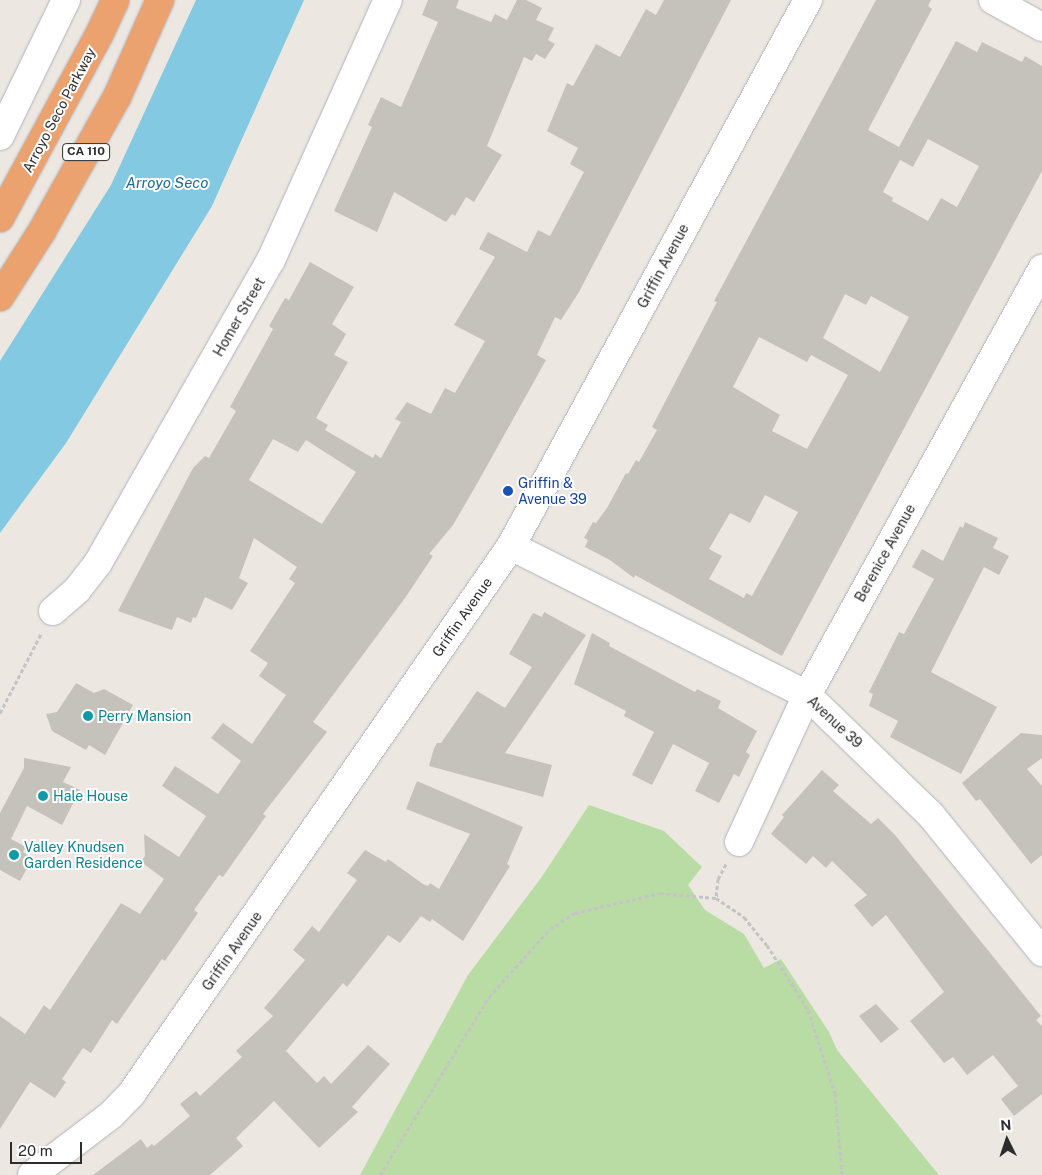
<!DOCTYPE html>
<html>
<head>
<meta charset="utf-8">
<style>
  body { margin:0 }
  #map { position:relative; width:1042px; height:1175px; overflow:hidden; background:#ece7e1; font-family:"Public Sans",sans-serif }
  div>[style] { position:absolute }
  .green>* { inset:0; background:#b9dca5 }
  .water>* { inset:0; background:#82c9e1 }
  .building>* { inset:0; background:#c5c2bc }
  .path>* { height:3px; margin-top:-1.5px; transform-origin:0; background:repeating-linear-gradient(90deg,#c4c4c4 0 4px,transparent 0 6.5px) }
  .roads { filter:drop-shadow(0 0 1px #b2b3bb) drop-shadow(0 0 1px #b2b3bb) }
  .minor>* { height:28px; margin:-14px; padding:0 14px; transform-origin:14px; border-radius:14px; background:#fff }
  .highway>* { height:28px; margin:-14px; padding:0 14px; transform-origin:14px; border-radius:14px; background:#eba26e }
  .dots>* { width:14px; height:14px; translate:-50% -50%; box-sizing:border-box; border:2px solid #fff; border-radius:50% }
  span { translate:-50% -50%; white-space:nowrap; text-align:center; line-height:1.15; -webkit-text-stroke:4px #fff; paint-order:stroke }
  .shield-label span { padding:1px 4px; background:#fff; border:1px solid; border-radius:4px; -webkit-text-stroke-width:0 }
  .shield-label { font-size:12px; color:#2d2d2d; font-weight:700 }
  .street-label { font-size:14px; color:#2d2d2d }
  .transit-label { font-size:14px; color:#164399 }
  .left { translate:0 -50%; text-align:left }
  .culture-label { font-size:14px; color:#0d838f }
  .water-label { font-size:15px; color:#1f6b8f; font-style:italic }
  .north { position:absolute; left:982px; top:1115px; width:50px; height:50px; -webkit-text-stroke:4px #fff; paint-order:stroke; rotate:356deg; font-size:14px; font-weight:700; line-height:20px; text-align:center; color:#2d2d2d }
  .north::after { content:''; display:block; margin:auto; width:18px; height:22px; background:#2d2d2d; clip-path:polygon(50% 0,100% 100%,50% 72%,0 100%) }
  .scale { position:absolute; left:10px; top:1142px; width:72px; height:22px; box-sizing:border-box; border:2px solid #2d2d2d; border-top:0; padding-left:6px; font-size:15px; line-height:18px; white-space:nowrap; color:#2d2d2d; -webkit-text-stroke:4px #fff; paint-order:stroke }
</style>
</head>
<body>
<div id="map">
  <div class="green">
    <div style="clip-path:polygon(589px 805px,664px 831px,702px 867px,688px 885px,705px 910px,744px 934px,764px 968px,781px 959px,829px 1032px,837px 1050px,939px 1175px,360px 1175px,468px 975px,541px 878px)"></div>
  </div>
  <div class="water">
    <div style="clip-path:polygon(196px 0,304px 0,212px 206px,66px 443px,0 533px,0 361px,111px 185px)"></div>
  </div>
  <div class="building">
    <div style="clip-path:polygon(428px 0,459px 0,456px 8px,491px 22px,495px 14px,507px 20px,517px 0,526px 0,542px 8px,536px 20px,554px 28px,548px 40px,555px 44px,545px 59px,536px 54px,532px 61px,524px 57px,487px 146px,502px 155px,474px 202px,466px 197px,455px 216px,452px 214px,446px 222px,394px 192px,377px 232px,334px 211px,372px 127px,368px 125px,381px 97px,401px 107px,438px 22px,422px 15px)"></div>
    <div style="clip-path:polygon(evenodd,664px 0,731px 0,579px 292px,561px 320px,555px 317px,537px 355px,546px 360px,478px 482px,453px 525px,429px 554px,433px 556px,405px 598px,313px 722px,327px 732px,263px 814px,266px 816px,223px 877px,219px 875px,194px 910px,198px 913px,165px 961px,162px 959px,117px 1024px,112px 1020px,91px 1053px,83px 1048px,62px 1079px,66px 1082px,55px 1098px,30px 1082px,0 1129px,0 1016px,25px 1034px,44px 1005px,50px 1010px,121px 903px,140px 914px,164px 879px,141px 862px,145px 856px,144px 834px,179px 857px,206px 816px,162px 786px,175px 766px,218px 794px,241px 761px,211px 738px,223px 723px,252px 744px,286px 695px,259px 676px,268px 663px,250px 651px,295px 583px,289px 579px,297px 567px,254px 538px,239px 578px,248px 583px,232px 610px,205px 597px,196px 618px,193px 617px,191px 623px,177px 617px,172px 630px,118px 611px,193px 468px,205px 456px,209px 458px,236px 411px,230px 407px,273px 329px,269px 326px,285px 298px,289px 300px,310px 262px,354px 287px,332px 324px,346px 334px,334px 355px,348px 362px,316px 418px,328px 425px,325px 430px,373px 458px,375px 454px,381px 458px,401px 422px,395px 419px,407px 402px,431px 414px,445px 388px,455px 393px,485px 341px,454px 325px,495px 257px,479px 249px,488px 232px,527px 252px,538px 230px,550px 236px,584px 172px,570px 164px,578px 148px,547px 131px,567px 83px,573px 86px,596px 44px,620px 57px,646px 9px,656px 15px,664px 0,273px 439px,298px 452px,306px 440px,356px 472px,322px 524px,249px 480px,273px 439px)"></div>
    <div style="clip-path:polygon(evenodd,876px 0,931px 0,928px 6px,932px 9px,868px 130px,899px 147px,956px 41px,977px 52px,982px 42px,1022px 62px,1025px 56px,1042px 66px,1042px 171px,782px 656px,635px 575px,634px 578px,610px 560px,585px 547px,588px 540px,584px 538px,593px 522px,596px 523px,607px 508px,626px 473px,628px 474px,636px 460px,639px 462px,657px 430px,652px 427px,717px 302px,714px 301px,876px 0,928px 139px,979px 166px,957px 207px,941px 198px,928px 221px,892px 201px,893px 198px,883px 192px,900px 160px,913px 167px,928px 139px,876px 0,845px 294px,866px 305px,871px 296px,909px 317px,880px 372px,823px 338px,845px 294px,876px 0,759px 337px,807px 362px,811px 355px,848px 375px,807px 449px,772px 431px,780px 415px,733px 387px,759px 337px,876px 0,765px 495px,798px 512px,752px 596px,746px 593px,744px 598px,709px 579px,722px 556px,709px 549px,730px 513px,750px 523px,765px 495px)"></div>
    <div style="clip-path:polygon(965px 522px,998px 538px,993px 548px,1009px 556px,999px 575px,984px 567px,931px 672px,997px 707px,961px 774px,890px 737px,898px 721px,869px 706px,873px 694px,869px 692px,899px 632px,904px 634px,934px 579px,912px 567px,922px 549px,943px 561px,960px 526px,963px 528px)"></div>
    <div style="clip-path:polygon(544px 612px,586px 635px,505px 753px,552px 765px,543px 797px,429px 766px,434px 748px,437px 743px,441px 743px,477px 691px,505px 708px,532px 667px,509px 654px,533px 613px,542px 617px)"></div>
    <div style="clip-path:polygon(592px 633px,610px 643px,609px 646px,695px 692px,697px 689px,721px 701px,718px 708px,757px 731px,746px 752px,750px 755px,739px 777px,734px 774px,719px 803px,695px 791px,709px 763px,673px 744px,652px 785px,632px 775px,654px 732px,624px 716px,626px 711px,574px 684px)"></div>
    <div style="clip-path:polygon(76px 683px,94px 693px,104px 689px,133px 705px,105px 755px,89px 745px,86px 750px,52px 731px,46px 714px,57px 712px)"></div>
    <div style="clip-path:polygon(1021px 733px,1042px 735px,1042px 758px,1027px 769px,1042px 786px,1042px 855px,1031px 864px,980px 799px,976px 801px,962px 783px)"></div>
    <div style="clip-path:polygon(24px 758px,71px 767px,63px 782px,80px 790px,62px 825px,27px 806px,11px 839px,26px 847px,23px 852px,33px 858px,20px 881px,0 870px,0 813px,24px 768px)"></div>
    <div style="clip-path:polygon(822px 770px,839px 785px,833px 791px,871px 824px,878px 818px,895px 835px,1041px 1016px,1036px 1020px,1042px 1026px,1042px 1094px,1014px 1116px,1001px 1099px,1018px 1086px,993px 1055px,967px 1075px,953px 1057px,944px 1063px,910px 1021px,944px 992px,886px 915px,872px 927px,854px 905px,867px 895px,832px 861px,826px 868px,813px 856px,806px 864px,771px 834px,784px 817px,782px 815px)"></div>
    <div style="clip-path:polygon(417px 781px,523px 827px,507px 864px,510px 866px,463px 941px,432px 919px,430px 922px,421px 916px,400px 943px,388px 935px,347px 987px,343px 983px,286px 1051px,317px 1083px,324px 1076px,331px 1084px,368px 1045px,390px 1064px,352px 1107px,358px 1112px,319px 1148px,274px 1101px,236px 1138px,243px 1146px,210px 1175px,93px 1175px,141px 1139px,147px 1148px,152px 1144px,154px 1146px,190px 1116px,180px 1104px,196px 1091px,200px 1096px,242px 1057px,236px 1051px,273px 1016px,264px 1008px,305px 960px,293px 950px,312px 926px,319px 932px,357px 880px,347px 873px,365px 850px,386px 862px,388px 859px,423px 884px,428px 886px,430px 883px,439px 889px,470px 834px,406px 809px)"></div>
    <div style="clip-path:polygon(876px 1004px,899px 1029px,881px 1043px,859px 1016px)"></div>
  </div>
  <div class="path">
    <div style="left:0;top:713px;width:91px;rotate:-62.6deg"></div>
    <div style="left:726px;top:864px;width:17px;rotate:118deg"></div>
    <div style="left:718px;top:879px;width:19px;rotate:96deg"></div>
    <div style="left:716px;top:898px;width:34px;rotate:34deg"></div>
    <div style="left:744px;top:917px;width:36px;rotate:51deg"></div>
    <div style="left:767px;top:945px;width:77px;rotate:57.8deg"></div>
    <div style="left:808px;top:1010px;width:87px;rotate:72deg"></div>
    <div style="left:835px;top:1093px;width:82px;rotate:85.1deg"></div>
    <div style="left:380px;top:1175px;width:209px;rotate:-58.5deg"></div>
    <div style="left:489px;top:997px;width:91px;rotate:-48.1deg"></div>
    <div style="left:550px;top:929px;width:30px;rotate:-33deg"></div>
    <div style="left:575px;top:913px;width:87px;rotate:-13.2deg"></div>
    <div style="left:660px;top:893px;width:56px;rotate:5.1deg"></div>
  </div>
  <div class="roads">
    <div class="minor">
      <div style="left:993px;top:0;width:56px;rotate:28.9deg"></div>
      <div style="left:0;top:136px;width:151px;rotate:-64.1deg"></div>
      <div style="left:511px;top:546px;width:331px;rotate:26.7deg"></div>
      <div style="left:807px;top:695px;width:171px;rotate:44.1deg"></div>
      <div style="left:930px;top:814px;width:178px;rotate:50.9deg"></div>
      <div style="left:53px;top:611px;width:32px;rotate:-41deg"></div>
      <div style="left:77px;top:590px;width:34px;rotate:-52deg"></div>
      <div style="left:98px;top:563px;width:349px;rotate:-60.3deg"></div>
      <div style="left:271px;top:260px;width:285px;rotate:-65.8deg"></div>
      <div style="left:739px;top:842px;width:162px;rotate:-65.2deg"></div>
      <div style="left:807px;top:695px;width:487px;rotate:-61.1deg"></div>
      <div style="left:32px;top:1175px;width:99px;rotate:-37.2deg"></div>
      <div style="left:111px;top:1115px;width:30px;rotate:-46deg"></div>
      <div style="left:132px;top:1093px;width:665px;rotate:-55.28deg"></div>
      <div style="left:511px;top:546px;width:622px;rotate:-61.46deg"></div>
    </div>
    <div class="highway">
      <div style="left:0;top:218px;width:208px;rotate:-61.6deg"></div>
      <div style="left:99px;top:35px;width:38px;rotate:-65deg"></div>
      <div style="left:0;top:297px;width:78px;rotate:-57.5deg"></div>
      <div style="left:42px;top:231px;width:154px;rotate:-60.8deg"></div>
      <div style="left:117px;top:97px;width:106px;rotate:-66.1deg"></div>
    </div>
  </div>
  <div class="dots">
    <div style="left:508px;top:491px;background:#1a4fb4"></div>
    <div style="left:88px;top:716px;background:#0f9aa8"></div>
    <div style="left:43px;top:796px;background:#0f9aa8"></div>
    <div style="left:14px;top:855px;background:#0f9aa8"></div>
  </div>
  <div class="shield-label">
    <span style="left:86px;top:152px">CA 110</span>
  </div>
  <div class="street-label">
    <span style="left:59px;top:110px;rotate:-62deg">Arroyo Seco Parkway</span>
    <span style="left:663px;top:266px;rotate:-62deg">Griffin Avenue</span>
    <span style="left:239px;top:317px;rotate:-60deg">Homer Street</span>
    <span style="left:885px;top:553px;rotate:-61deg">Berenice Avenue</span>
    <span style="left:462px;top:617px;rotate:-55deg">Griffin Avenue</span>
    <span style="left:835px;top:722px;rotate:43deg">Avenue 39</span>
    <span style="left:232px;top:951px;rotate:-55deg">Griffin Avenue</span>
  </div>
  <div class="transit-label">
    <span class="left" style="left:518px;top:491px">Griffin &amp;<br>Avenue 39</span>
  </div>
  <div class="culture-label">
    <span class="left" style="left:98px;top:716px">Perry Mansion</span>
    <span class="left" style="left:53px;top:796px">Hale House</span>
    <span class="left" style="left:24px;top:855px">Valley Knudsen<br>Garden Residence</span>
  </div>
  <div class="water-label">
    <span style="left:167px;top:183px">Arroyo Seco</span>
  </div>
  <div class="north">N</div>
  <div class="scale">20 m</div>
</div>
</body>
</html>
